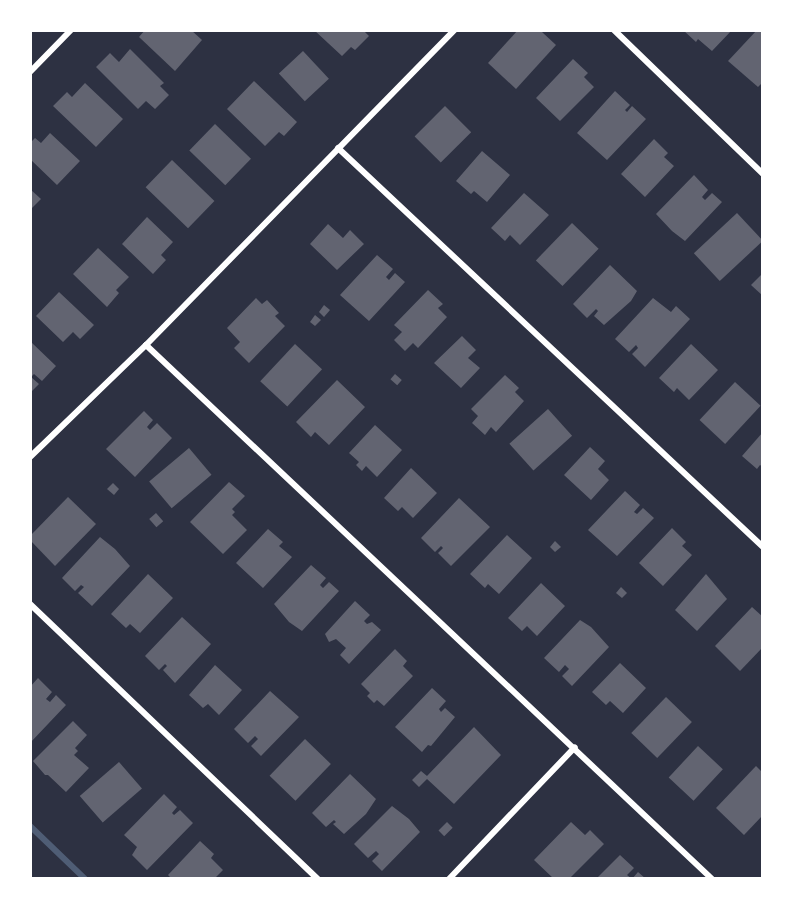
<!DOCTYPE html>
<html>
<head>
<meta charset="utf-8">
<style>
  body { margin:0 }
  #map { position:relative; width:793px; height:909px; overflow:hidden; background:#2d3142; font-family:"Archivo Narrow",sans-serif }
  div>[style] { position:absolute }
  .stream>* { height:6px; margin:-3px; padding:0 3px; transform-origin:3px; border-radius:3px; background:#4f5d75 }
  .building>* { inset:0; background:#626471; transform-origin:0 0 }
  .minor>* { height:6px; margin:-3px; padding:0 3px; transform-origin:3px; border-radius:3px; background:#fff }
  span { translate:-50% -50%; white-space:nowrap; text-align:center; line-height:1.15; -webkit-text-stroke:6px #fff; paint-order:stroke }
  .frame { position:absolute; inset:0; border:32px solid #fff; pointer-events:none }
</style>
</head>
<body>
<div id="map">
  <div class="stream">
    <div style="left:30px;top:826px;width:76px;rotate:43.9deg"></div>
  </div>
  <div class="building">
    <div style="clip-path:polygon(145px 30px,191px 30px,202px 40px,175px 71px,139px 37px)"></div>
    <div style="clip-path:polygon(314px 30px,363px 30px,369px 36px,355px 50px,351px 47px,342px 56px)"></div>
    <div style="clip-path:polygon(518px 30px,542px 32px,556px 45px,516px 89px,488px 63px)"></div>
    <div style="clip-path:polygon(683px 30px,732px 30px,712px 51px,698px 39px,696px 42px)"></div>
    <div style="clip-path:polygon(757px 30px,763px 30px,763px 82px,758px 87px,728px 61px)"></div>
    <div style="clip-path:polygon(130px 49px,164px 83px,160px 86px,169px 95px,155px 109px,146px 101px,138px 109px,96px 67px,110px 53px,119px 62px)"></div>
    <div style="left:303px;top:51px;width:38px;height:33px;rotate:47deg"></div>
    <div style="clip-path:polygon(573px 59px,588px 73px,584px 77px,594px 87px,560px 121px,536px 98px)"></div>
    <div style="clip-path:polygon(254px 81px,297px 122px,284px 136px,279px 132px,265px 146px,227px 109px)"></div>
    <div style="clip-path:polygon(85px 83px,123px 119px,96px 147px,53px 106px,67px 92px,72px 97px)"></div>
    <div style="clip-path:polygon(615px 91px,630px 105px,625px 110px,627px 112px,632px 106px,646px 119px,607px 160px,577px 133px)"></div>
    <div style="left:445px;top:106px;width:37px;height:43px;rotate:45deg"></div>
    <div style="left:215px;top:124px;width:50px;height:37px;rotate:44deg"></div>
    <div style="clip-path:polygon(50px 133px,80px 161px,57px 185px,30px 159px,30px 143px,35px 138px,41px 143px)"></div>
    <div style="clip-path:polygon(654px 139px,668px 153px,664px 157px,674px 166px,645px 197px,621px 174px)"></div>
    <div style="clip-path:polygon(482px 151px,510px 175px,487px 202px,474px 191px,471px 194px,456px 181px)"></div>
    <div style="left:172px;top:160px;width:59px;height:38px;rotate:44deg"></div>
    <div style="clip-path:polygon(694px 175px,708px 190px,702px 197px,705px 200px,712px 193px,722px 202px,685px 241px,672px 231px,656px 214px)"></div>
    <div style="clip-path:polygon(30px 189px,41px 199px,30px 210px)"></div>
    <div style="clip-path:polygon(524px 193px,549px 215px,520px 245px,510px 235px,505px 241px,491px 228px)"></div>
    <div style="left:737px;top:213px;width:38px;height:59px;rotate:47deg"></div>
    <div style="clip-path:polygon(147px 217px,173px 242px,161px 255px,166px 260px,153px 274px,122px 244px)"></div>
    <div style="left:572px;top:223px;width:37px;height:52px;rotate:44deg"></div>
    <div style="clip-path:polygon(328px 224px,343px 238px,350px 230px,364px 244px,337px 270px,310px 244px)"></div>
    <div style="clip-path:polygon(98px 248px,129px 277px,116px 290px,119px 293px,107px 307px,73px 274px)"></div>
    <div style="clip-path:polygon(377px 255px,393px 269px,386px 277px,389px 280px,395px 273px,405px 282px,369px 321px,340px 295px)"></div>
    <div style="clip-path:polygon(610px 265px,637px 291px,631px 301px,604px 325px,594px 316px,598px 311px,596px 309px,587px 318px,573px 304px)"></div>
    <div style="clip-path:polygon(763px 273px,763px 296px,751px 285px)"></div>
    <div style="clip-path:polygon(428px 290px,443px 304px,438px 308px,447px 317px,418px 348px,413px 343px,405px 351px,394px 340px,402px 332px,394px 325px)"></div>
    <div style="clip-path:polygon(59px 292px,94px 325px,80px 339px,73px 332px,63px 342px,36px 316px)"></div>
    <div style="clip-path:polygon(256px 298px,262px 304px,267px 300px,279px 313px,275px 316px,285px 326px,249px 363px,234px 348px,240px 342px,227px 328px)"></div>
    <div style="clip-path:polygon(653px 298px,671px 312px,676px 306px,690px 319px,645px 367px,632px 354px,638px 348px,636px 345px,629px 352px,615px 339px)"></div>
    <div style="clip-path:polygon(324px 305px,330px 310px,324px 317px,319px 312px)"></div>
    <div style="clip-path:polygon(315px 315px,321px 320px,315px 326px,310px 322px)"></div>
    <div style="clip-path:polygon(462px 336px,476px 350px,468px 358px,480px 368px,461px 388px,434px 363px)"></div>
    <div style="clip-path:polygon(30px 341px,56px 366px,42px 381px,34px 374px,31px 377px,39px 384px,30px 393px)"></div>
    <div style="left:295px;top:344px;width:37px;height:51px;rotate:43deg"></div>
    <div style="clip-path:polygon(691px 344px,718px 370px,689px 400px,677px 388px,674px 392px,659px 378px)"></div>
    <div style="left:395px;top:374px;width:9px;height:7px;rotate:41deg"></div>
    <div style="clip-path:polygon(505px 375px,519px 388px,515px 392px,524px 401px,496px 432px,491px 427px,485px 435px,472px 423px,478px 416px,471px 409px)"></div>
    <div style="clip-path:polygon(337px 380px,365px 407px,329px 445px,315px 432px,311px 437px,296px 422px)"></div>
    <div style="left:735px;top:382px;width:35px;height:52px;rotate:43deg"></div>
    <div style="left:548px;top:409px;width:36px;height:52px;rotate:48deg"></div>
    <div style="clip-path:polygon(144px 411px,153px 420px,147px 427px,150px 430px,157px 423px,172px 438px,135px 477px,106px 449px)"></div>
    <div style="clip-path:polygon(375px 425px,402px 450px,377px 477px,366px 466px,362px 471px,356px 465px,359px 462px,349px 453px)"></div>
    <div style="clip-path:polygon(763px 432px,763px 467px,760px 465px,757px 469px,742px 456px)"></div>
    <div style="clip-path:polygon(590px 447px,605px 461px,598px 469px,609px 480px,591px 500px,564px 475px)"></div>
    <div style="left:189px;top:448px;width:35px;height:52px;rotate:50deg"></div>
    <div style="clip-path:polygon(411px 468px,437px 493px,413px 518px,402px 507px,398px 511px,384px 498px)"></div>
    <div style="clip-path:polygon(229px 482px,245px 496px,232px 509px,235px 512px,232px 515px,247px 530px,223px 554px,190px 522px)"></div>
    <div style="clip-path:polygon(113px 483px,119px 489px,114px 495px,107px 489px)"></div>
    <div style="clip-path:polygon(625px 491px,640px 505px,634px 512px,637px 514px,643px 508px,654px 518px,617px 556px,588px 530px)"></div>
    <div style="clip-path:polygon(68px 497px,96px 524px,55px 566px,30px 540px,30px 536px)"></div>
    <div style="clip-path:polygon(459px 498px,490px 527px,451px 566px,438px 553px,443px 548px,441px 546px,435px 552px,421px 538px)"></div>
    <div style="left:156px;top:513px;width:11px;height:9px;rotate:49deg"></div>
    <div style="clip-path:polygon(672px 528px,686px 542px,682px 546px,692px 555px,663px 586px,639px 563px)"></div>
    <div style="clip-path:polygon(268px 529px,283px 542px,279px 546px,292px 557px,263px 588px,236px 563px)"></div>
    <div style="clip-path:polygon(507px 535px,532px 558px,499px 594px,488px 584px,485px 588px,470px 574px)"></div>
    <div style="clip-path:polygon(100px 537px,115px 549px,130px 566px,92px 606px,78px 593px,84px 587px,81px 585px,75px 591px,62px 578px)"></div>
    <div style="clip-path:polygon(555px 541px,561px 547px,555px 552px,550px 547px)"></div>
    <div style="clip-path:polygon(311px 565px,326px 578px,320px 585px,323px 588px,329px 582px,339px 591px,302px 631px,289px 622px,274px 604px)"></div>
    <div style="clip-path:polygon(148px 574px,173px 598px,140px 633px,130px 624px,126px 628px,111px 614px)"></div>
    <div style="clip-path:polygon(706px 574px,727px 599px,697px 631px,675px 610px)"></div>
    <div style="clip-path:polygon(541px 583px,565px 606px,537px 636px,527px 626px,522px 631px,508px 618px)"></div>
    <div style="clip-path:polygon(621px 587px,627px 593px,622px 598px,616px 593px)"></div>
    <div style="clip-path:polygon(355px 601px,370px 615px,364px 621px,367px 624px,372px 622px,381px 630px,349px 664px,340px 655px,346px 648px,336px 639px,329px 642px,325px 634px)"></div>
    <div style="clip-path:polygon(752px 607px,763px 617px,763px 647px,740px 671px,715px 646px)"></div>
    <div style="clip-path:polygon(182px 617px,211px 644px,175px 683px,163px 670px,167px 666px,165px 664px,159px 670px,145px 656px)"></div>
    <div style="clip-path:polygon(580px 620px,591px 627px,609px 647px,572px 686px,562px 676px,569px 669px,565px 665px,559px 672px,544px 658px)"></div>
    <div style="clip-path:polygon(395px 649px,407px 661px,403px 666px,413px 676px,384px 706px,377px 700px,374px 703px,367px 696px,370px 693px,361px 684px)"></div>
    <div style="clip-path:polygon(620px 663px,646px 688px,623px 713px,610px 701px,606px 705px,592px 692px)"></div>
    <div style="clip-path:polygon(215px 665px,242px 690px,219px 715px,208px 704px,203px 708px,189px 695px)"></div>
    <div style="clip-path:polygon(38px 678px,52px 692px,46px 699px,50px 702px,56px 695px,66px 705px,30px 743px,30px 687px)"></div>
    <div style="clip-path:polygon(432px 688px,446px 701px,439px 709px,441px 712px,445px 708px,455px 717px,431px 746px,428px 745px,422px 752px,395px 727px)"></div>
    <div style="clip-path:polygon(270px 691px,299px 717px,261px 756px,251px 746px,258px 739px,255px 736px,248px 743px,234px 729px)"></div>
    <div style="left:666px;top:697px;width:36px;height:50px;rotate:44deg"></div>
    <div style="clip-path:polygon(73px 721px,87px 735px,75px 748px,78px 751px,74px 755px,89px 768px,66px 792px,48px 775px,45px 775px,33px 761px)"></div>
    <div style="clip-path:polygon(474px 727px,501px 755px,454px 804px,427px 779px,419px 787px,412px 780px,421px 771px,427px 776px)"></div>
    <div style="left:305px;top:739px;width:36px;height:51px;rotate:44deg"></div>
    <div style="left:698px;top:746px;width:34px;height:43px;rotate:43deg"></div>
    <div style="left:119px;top:762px;width:35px;height:52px;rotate:49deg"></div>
    <div style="clip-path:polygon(756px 766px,763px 773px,763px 815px,744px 835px,716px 808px)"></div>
    <div style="clip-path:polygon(350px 774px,376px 799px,366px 814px,344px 834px,333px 824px,336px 822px,334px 820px,326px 827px,312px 813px)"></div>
    <div style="clip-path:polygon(164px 794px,177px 807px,172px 813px,174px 815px,180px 810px,193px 823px,147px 870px,132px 855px,137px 847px,124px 835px)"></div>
    <div style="clip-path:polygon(392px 806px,409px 819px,420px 832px,382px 871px,372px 861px,379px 854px,376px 851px,368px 858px,354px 844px)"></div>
    <div style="left:447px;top:822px;width:8px;height:12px;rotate:45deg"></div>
    <div style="clip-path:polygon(571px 822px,585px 835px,590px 830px,604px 844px,569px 879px,554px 879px,534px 860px)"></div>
    <div style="clip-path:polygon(200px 841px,214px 854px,211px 858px,223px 870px,214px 879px,172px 879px,168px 875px)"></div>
    <div style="clip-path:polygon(620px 855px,634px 868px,627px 875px,632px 879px,638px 872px,646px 879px,596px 879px)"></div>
  </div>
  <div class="minor">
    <div style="left:614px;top:30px;width:207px;rotate:44deg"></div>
    <div style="left:30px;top:72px;width:59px;rotate:-45.7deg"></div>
    <div style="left:338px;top:148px;width:583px;rotate:43.19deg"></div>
    <div style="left:146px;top:345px;width:778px;rotate:43.33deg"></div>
    <div style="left:30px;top:457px;width:161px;rotate:-44deg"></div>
    <div style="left:146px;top:345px;width:441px;rotate:-45.6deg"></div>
    <div style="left:30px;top:604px;width:398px;rotate:43.7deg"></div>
    <div style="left:449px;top:879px;width:182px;rotate:-46.3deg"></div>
  </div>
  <div class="frame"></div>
</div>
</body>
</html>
